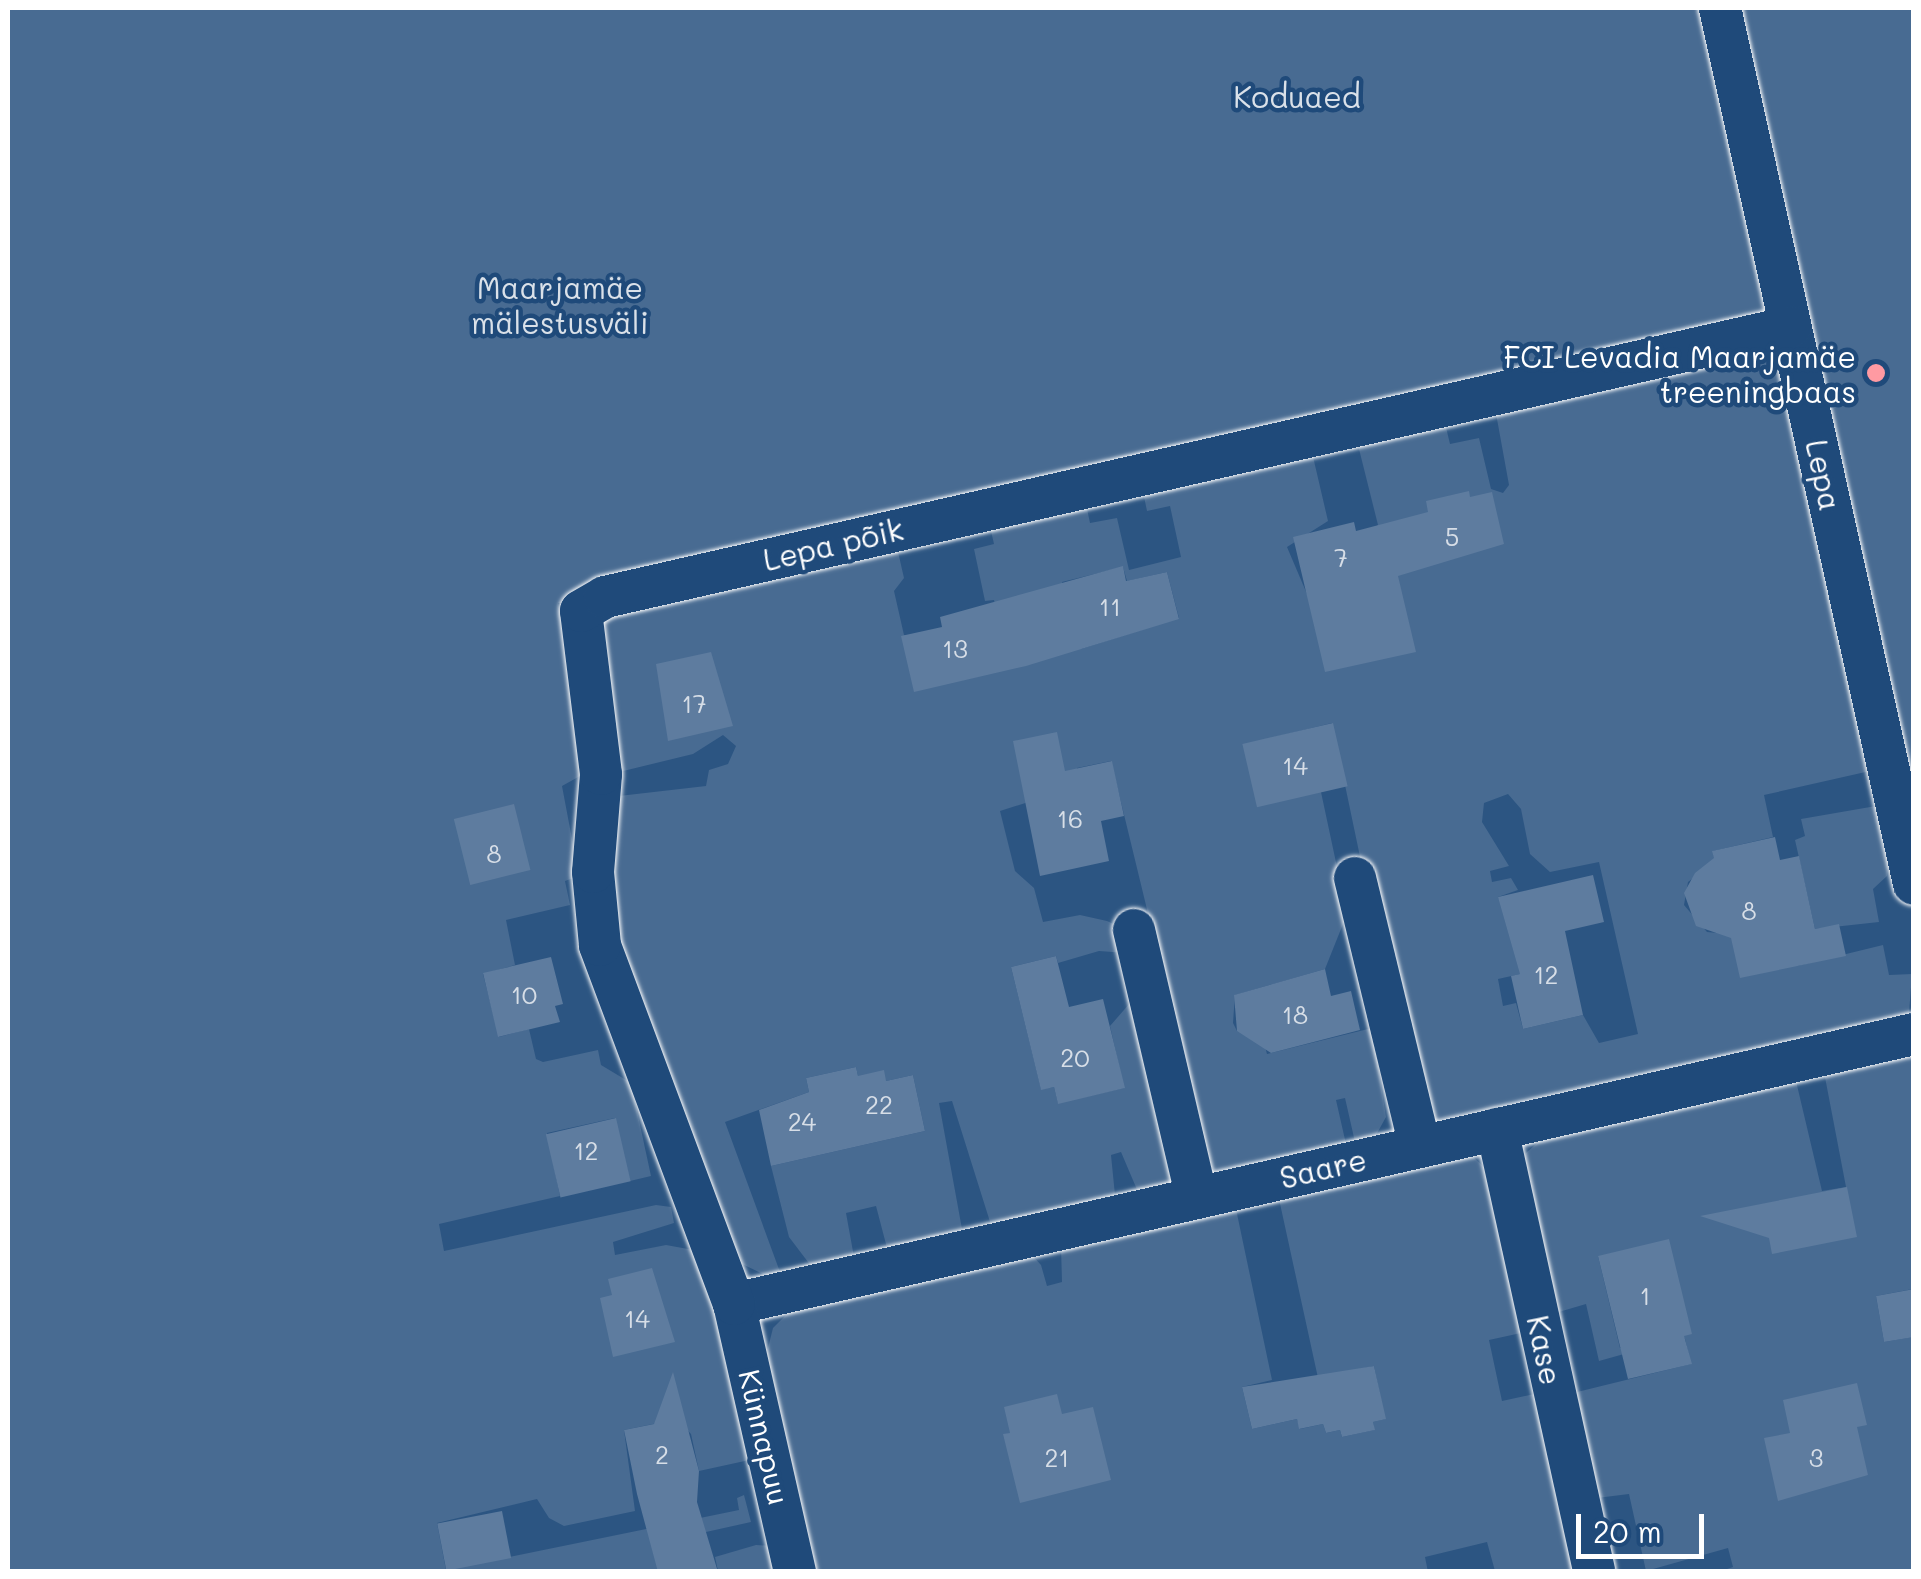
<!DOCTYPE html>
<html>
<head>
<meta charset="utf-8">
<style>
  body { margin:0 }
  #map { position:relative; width:1921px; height:1579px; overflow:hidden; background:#2c5582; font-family:Mali,sans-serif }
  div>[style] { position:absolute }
  .green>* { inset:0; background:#486b92 }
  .building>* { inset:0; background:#5e7c9f; transform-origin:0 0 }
  .roads { filter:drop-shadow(0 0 2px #fff) drop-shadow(0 0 2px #fff) }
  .street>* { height:42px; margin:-21px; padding:0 21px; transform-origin:21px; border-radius:21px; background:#1f4a7a }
  .dots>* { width:28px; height:28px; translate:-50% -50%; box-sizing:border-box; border:5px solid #1f4a7a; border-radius:50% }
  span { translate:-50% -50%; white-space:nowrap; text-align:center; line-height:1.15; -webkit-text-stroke:9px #1f4a7a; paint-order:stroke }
  .number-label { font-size:25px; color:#d7dee7 }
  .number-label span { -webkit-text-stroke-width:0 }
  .park-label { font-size:30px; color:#dae1e9 }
  .poi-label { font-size:30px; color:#fff }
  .right { translate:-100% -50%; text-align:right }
  .street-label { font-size:30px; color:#fff }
  .frame { position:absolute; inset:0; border:10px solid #fff; pointer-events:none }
  .scale { position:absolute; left:1576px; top:1514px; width:128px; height:45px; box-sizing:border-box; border:5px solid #fff; border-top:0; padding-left:12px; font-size:30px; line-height:35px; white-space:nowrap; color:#fff; -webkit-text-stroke:8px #1f4a7a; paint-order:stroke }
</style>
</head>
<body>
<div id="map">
  <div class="green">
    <div style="clip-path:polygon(8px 8px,1720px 8px,1791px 327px,587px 604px,558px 603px,589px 771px,562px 786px,579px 876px,565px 881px,570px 905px,506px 920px,515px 965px,483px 974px,499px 1037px,529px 1029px,536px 1059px,543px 1062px,598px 1050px,601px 1065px,631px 1083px,651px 1176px,630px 1181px,615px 1118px,547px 1133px,560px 1196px,439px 1224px,444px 1251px,656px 1205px,671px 1207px,674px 1223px,613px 1242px,615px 1255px,666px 1245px,699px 1251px,754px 1459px,699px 1471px,691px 1434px,664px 1406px,658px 1423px,624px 1430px,635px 1511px,564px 1526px,549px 1518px,537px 1499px,437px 1523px,446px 1570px,739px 1510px,737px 1498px,744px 1495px,751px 1522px,652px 1544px,674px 1571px,8px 1572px)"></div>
    <div style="clip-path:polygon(1737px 8px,1913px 8px,1913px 799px)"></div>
    <div style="clip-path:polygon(evenodd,1760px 356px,1778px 368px,1870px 771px,1764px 795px,1773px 837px,1713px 851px,1715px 862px,1688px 882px,1684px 905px,1707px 932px,1730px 934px,1797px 966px,1883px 945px,1889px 975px,1912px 974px,1909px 1013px,1433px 1121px,1363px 871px,1332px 723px,1243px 745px,1321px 792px,1347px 914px,1325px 969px,1235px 995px,1233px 1023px,1237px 1031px,1262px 1035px,1267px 1054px,1372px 1028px,1386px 1117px,1375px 1137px,1355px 1142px,1345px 1098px,1336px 1100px,1346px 1144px,1216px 1171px,1209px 1165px,1111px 761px,1077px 768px,1079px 786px,1000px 811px,1015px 871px,1034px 888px,1043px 922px,1080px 915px,1107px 921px,1120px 927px,1126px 953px,1099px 951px,1058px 963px,1056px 956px,1011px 967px,1041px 1089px,1054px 1087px,1058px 1103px,1124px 1088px,1110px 1026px,1130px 1003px,1180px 1179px,1138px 1192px,1121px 1152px,1111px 1155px,1115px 1195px,991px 1225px,952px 1101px,939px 1103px,962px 1229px,887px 1248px,876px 1206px,846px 1213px,854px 1257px,811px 1266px,789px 1237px,771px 1166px,925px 1131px,913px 1075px,886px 1081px,858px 1076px,856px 1067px,806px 1078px,809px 1092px,725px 1122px,780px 1272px,767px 1276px,736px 1261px,609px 920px,619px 796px,706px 786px,709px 770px,728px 764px,736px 746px,723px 735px,693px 754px,615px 773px,601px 614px,896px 543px,904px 578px,894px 591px,904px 635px,1008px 658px,994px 600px,985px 601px,974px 549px,994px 544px,989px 522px,1085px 499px,1090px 523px,1117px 518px,1129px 570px,1181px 557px,1170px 506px,1147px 511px,1142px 487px,1311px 448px,1328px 521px,1287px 547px,1307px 594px,1378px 525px,1356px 437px,1444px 419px,1450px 444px,1479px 438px,1491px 489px,1503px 493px,1509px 485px,1495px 408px,1760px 356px,1123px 567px,1127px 581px,1167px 572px,1179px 618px,1081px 649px,1062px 582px,1123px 567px,1760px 356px,1508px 794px,1521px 809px,1530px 854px,1550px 872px,1599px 862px,1638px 1034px,1599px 1043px,1583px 1015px,1523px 1029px,1516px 1003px,1503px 1006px,1498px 979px,1538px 970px,1498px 897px,1518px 890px,1511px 878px,1492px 882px,1490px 871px,1509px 866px,1482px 822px,1484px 803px,1508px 794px)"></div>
    <div style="clip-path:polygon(1876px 806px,1888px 864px,1887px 876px,1873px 889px,1879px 922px,1815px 929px,1795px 840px,1805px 836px,1801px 819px)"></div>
    <div style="clip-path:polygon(1913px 1051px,1913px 1289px,1876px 1296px,1884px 1342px,1913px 1337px,1913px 1571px,1721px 1571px,1733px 1567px,1728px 1548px,1646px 1571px,1629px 1494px,1597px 1498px,1573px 1393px,1691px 1364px,1685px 1339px,1598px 1256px,1620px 1348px,1642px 1349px,1599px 1361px,1586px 1304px,1552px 1314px,1521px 1165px,1526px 1153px,1544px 1137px,1796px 1081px,1822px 1191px,1846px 1187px,1824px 1072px)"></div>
    <div style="clip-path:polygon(1472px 1156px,1485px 1168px,1521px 1333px,1489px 1340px,1502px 1401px,1539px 1393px,1579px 1571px,1495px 1571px,1487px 1542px,1425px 1557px,1428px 1572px,813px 1571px,766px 1356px,773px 1328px,792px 1309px,1029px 1252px,1041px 1265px,1047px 1286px,1062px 1282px,1061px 1247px,1236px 1209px,1272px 1380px,1242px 1387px,1252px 1429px,1297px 1419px,1300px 1429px,1323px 1424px,1326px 1433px,1340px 1430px,1342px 1437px,1374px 1430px,1373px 1422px,1385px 1419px,1374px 1366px,1318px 1378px,1279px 1199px)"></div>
    <div style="clip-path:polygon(756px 1545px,773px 1546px,779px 1571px,718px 1571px,715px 1557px)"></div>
  </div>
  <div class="building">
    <div style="clip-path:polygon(1469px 491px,1470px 497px,1492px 492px,1504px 544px,1398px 576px,1416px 652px,1325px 672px,1293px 537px,1354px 522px,1356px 531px,1428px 512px,1426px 501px)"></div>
    <div style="clip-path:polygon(1123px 566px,1126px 581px,1167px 572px,1179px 619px,1026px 666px,914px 692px,901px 636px,942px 627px,940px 617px)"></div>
    <div style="clip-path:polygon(711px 652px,733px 726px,668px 741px,656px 664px)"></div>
    <div style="left:1333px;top:723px;width:65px;height:93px;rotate:77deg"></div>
    <div style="clip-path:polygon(1057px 732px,1065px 771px,1112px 761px,1124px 816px,1101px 821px,1109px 861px,1040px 876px,1013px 741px)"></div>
    <div style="left:514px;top:804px;width:68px;height:62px;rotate:76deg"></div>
    <div style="clip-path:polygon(1775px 837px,1780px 860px,1799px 856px,1815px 929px,1839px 924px,1846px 956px,1740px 978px,1731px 938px,1696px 926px,1684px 893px,1695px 873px,1714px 858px,1712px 851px)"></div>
    <div style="clip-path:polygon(1593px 875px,1604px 922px,1565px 931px,1583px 1015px,1523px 1029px,1511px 976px,1520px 974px,1498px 897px)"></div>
    <div style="clip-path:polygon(1056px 956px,1069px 1007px,1103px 999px,1125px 1088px,1058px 1104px,1054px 1087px,1041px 1090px,1011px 967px)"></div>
    <div style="clip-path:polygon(551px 957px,563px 1004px,555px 1006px,560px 1022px,498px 1037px,483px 973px)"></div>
    <div style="clip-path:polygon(1325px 969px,1331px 996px,1351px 991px,1360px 1030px,1271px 1053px,1237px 1031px,1234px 995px)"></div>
    <div style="clip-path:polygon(856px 1067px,858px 1076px,884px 1070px,886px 1081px,913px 1075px,925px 1131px,771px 1166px,759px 1110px,809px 1092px,806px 1078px)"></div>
    <div style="left:616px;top:1118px;width:65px;height:72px;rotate:77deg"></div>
    <div style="clip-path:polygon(1847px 1187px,1857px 1237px,1772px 1254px,1769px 1238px,1700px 1216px)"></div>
    <div style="clip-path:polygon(1669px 1239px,1692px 1334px,1684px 1336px,1692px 1364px,1628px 1379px,1598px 1256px)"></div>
    <div style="clip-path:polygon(652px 1268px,675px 1342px,613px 1357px,600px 1298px,612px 1295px,608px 1279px)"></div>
    <div style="clip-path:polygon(1914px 1289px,1914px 1337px,1884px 1342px,1876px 1296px)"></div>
    <div style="clip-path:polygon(1374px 1366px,1386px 1419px,1373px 1422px,1375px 1430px,1342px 1437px,1340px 1430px,1326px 1433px,1323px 1424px,1299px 1429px,1297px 1419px,1252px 1429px,1242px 1387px)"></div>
    <div style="clip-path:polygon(673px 1372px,699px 1471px,697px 1502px,718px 1572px,658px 1572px,637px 1494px,624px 1430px,654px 1424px)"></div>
    <div style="clip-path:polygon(1857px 1383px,1867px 1425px,1857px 1427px,1868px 1475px,1778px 1501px,1764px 1438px,1790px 1433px,1783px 1400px)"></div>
    <div style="clip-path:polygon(1057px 1394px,1062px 1414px,1093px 1407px,1111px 1480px,1020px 1503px,1003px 1434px,1010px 1433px,1004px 1407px)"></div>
    <div style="left:502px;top:1511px;width:48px;height:66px;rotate:79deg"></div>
  </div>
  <div class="roads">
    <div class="street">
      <div style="left:1720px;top:8px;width:897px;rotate:77.51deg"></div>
      <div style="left:1355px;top:878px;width:276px;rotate:76.4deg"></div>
      <div style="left:1134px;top:930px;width:275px;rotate:76.8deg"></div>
      <div style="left:1497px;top:1129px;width:453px;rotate:77.6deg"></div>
      <div style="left:734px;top:1304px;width:1210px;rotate:-12.89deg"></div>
      <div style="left:795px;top:1572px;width:275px;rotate:-102.8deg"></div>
      <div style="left:734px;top:1304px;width:383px;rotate:-110.5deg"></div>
      <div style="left:600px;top:945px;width:73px;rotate:-95.5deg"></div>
      <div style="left:593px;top:872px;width:98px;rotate:-85.3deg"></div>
      <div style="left:601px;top:774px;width:164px;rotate:-97deg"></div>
      <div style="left:581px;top:611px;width:28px;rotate:-30deg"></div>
      <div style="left:605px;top:597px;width:1216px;rotate:-12.83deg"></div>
    </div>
  </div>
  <div class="dots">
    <div style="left:1876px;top:373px;background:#ff9aa2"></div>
  </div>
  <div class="number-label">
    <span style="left:1452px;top:536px">5</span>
    <span style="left:1341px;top:557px">7</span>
    <span style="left:1110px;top:606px">11</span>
    <span style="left:955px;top:648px">13</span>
    <span style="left:694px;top:703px">17</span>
    <span style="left:1295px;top:765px">14</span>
    <span style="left:1070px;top:818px">16</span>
    <span style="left:494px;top:853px">8</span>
    <span style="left:1749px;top:910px">8</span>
    <span style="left:1546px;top:974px">12</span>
    <span style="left:524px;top:994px">10</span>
    <span style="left:1295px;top:1014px">18</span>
    <span style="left:1075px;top:1057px">20</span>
    <span style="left:879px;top:1104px">22</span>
    <span style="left:802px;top:1121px">24</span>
    <span style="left:586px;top:1150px">12</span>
    <span style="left:1645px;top:1295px">1</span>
    <span style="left:637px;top:1318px">14</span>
    <span style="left:662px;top:1454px">2</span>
    <span style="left:1057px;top:1457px">21</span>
    <span style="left:1816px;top:1457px">3</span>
  </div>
  <div class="park-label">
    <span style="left:1297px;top:96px">Koduaed</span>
    <span style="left:560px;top:304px">Maarjamäe<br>mälestusväli</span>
  </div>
  <div class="poi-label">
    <span class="right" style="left:1856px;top:373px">FCI Levadia Maarjamäe<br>treeningbaas</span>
  </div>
  <div class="street-label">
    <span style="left:1824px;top:475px;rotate:78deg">Lepa</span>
    <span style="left:833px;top:544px;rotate:-13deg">Lepa põik</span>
    <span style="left:1323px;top:1168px;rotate:-13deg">Saare</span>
    <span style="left:1545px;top:1350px;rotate:78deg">Kase</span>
    <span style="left:765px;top:1437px;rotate:77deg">Künnapuu</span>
  </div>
  <div class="frame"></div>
  <div class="scale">20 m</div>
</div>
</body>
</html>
